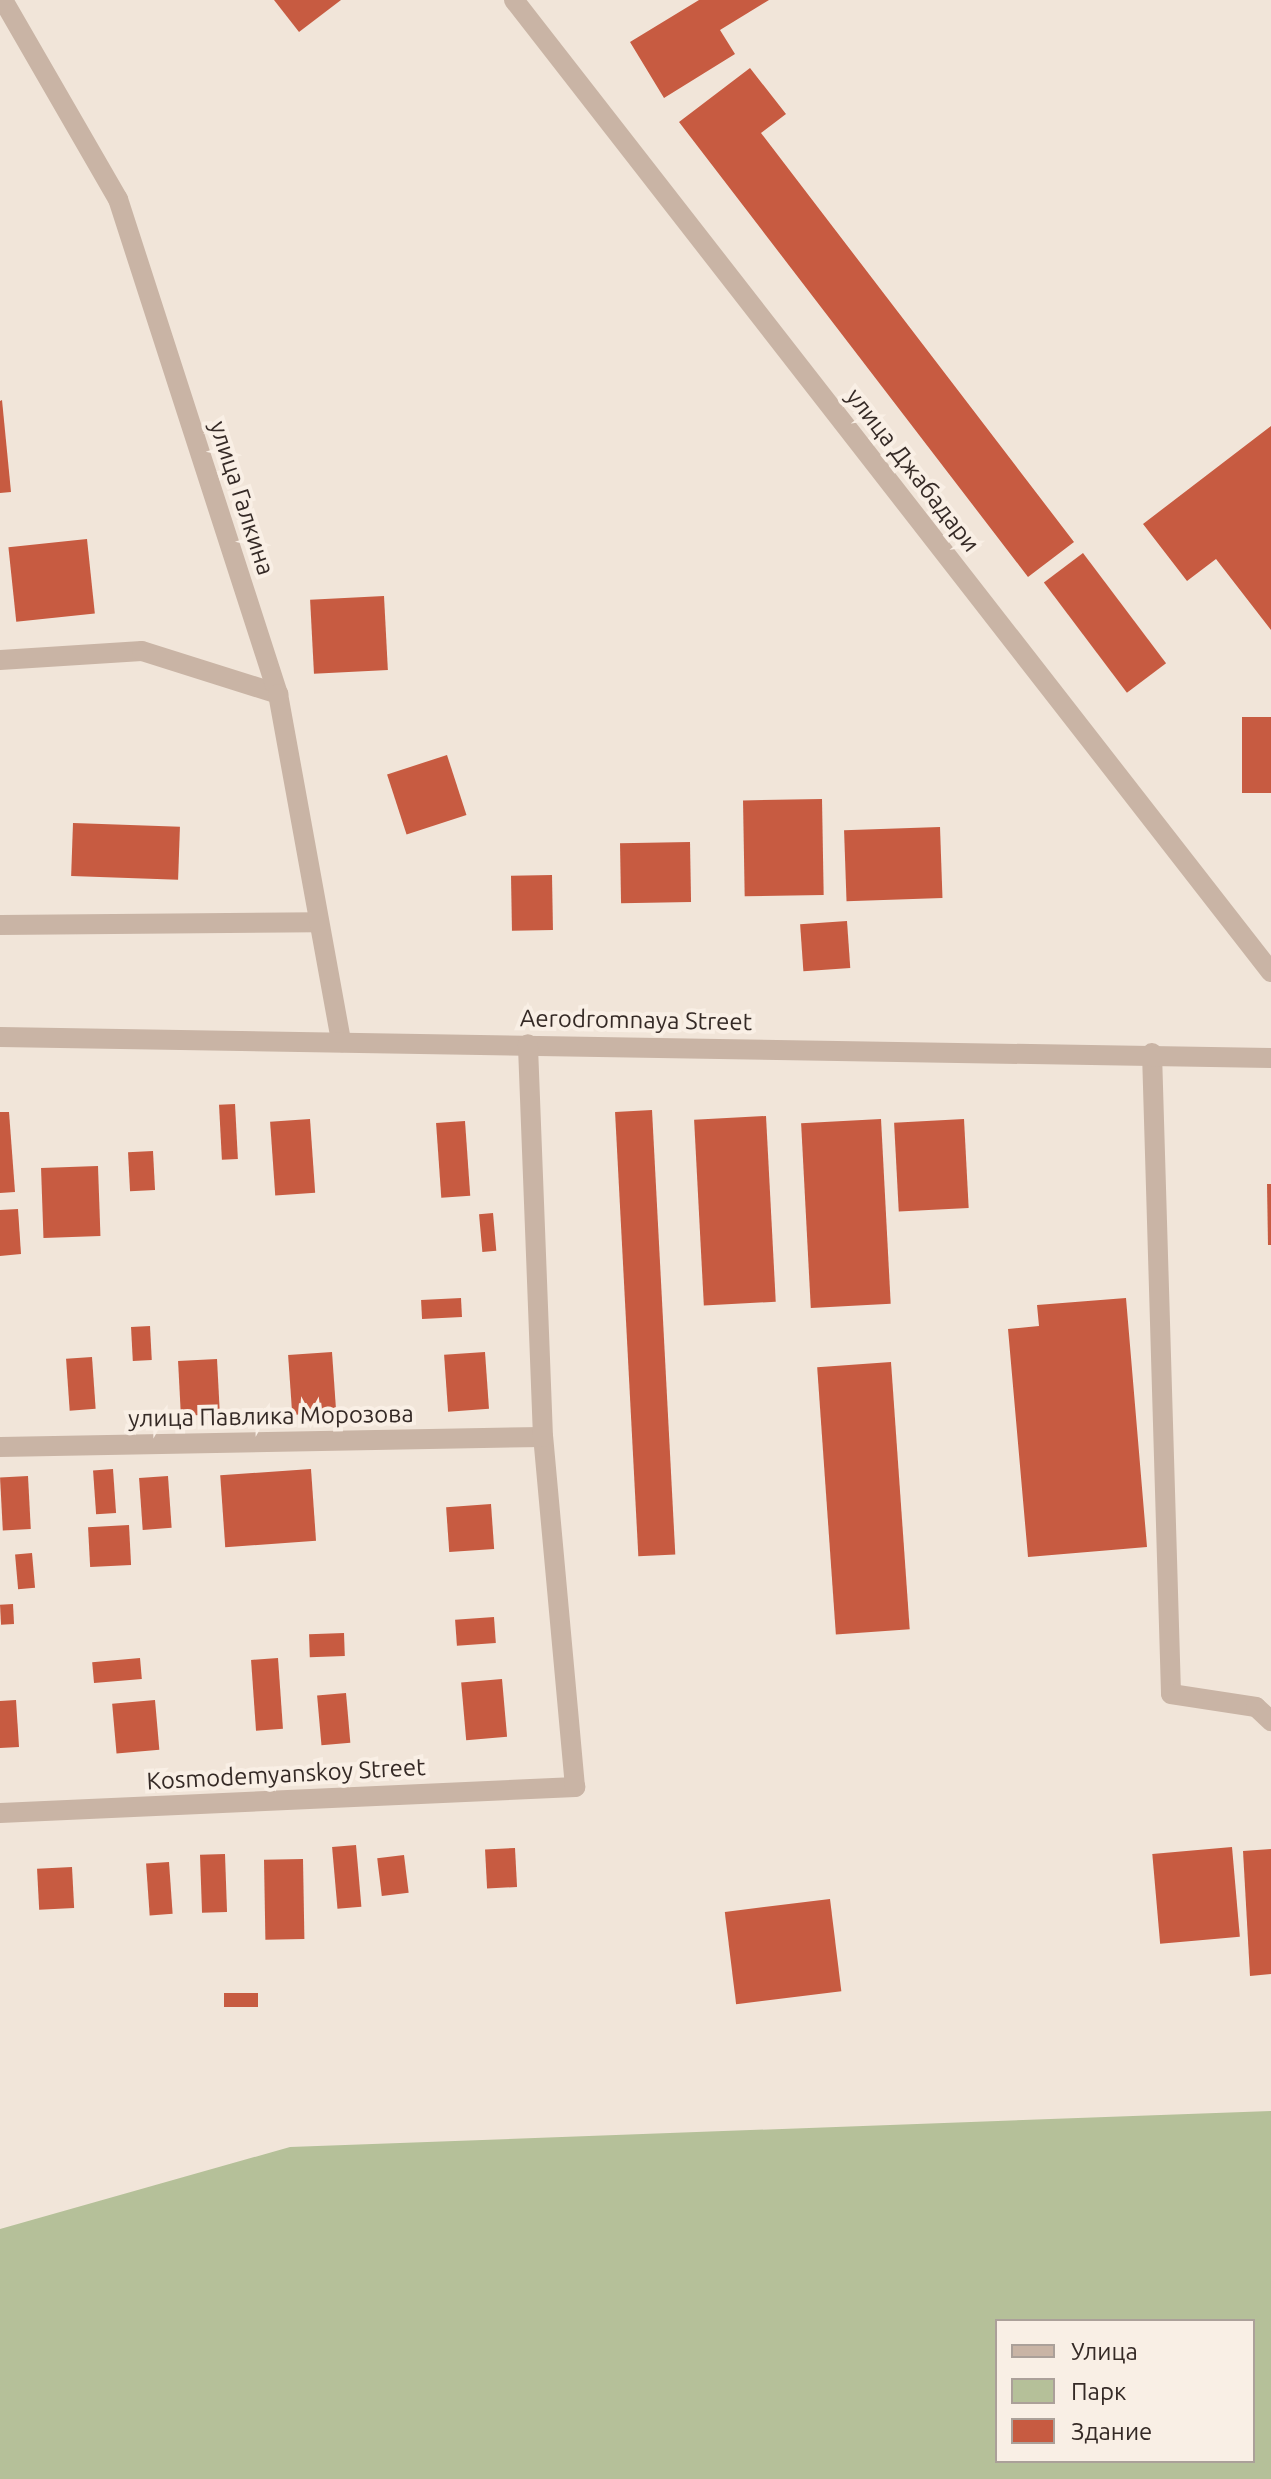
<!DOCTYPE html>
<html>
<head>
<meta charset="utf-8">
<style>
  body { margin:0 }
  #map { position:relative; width:1271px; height:2479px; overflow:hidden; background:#f1e5d9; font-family:Ubuntu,sans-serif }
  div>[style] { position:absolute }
  .green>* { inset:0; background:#b5c099 }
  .building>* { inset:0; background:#c75b41; transform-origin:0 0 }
  .service>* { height:20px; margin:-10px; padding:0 10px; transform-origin:10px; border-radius:10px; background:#c9b4a5 }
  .minor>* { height:20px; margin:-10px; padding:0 10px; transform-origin:10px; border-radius:10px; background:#c9b4a5 }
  span { translate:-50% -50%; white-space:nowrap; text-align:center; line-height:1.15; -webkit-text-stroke:8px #f9efe5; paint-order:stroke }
  .street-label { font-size:24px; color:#352a26 }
  .legend { position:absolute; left:995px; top:2319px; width:260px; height:144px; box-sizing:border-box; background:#f9efe5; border:2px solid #aba099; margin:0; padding:10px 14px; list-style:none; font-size:24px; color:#352a26 }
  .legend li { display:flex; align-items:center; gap:16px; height:40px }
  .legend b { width:40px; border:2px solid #aba099 }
</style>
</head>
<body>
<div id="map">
  <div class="green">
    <div style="clip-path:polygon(evenodd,1271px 2111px,1271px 2479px,0 2479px,0 2229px,290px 2147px,1271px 2111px,997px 2321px,1253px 2321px,1253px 2461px,997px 2461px,997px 2321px)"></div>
  </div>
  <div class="building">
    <div style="clip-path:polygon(274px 0,341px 0,299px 32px)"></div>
    <div style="clip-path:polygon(699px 0,769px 0,720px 30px,735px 54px,664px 98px,630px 42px)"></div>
    <div style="clip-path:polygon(750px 68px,786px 114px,761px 133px,1074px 542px,1028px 577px,679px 122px)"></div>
    <div style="clip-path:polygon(2px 400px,11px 492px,0 493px,0 401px)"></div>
    <div style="clip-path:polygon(1271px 426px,1271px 630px,1216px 559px,1187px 581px,1143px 524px)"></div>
    <div style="left:87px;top:539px;width:75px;height:79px;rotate:84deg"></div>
    <div style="left:1083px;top:553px;width:138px;height:49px;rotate:53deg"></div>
    <div style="left:384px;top:596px;width:74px;height:74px;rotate:87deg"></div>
    <div style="left:1242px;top:717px;width:29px;height:76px"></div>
    <div style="left:447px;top:755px;width:63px;height:63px;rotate:72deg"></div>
    <div style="left:822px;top:799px;width:96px;height:79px;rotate:89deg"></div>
    <div style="left:73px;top:823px;width:107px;height:53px;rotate:2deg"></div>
    <div style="left:940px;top:827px;width:71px;height:96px;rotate:88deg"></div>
    <div style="left:690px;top:842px;width:60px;height:70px;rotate:89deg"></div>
    <div style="left:552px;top:875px;width:55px;height:41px;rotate:89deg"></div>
    <div style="left:847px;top:921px;width:47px;height:47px;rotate:86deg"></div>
    <div style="left:235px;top:1104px;width:55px;height:16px;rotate:87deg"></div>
    <div style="left:652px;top:1110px;width:445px;height:37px;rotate:87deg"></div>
    <div style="clip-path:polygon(0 1112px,9px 1112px,15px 1192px,0 1193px)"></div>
    <div style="left:766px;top:1116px;width:186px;height:72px;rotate:87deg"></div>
    <div style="left:310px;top:1119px;width:74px;height:40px;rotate:86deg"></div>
    <div style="left:881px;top:1119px;width:185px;height:80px;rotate:87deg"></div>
    <div style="left:964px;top:1119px;width:89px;height:70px;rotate:87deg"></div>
    <div style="left:465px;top:1121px;width:75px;height:29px;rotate:86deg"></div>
    <div style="left:153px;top:1151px;width:39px;height:25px;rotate:87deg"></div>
    <div style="left:98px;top:1166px;width:70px;height:57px;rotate:88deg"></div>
    <div style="clip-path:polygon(1267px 1184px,1271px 1184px,1271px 1245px,1268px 1245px)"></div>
    <div style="clip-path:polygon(18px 1209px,21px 1254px,0 1256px,0 1210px)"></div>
    <div style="left:493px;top:1213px;width:38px;height:14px;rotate:85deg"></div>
    <div style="left:461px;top:1298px;width:19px;height:40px;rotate:87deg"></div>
    <div style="clip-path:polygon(1126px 1298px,1147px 1547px,1028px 1557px,1008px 1329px,1039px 1326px,1037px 1305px)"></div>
    <div style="left:150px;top:1326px;width:34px;height:19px;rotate:87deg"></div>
    <div style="left:332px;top:1352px;width:60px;height:44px;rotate:86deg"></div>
    <div style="left:485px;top:1352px;width:57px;height:41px;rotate:86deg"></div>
    <div style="left:92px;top:1357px;width:52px;height:26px;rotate:86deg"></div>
    <div style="left:217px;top:1359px;width:55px;height:39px;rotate:87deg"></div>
    <div style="left:891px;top:1362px;width:268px;height:74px;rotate:86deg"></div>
    <div style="left:113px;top:1469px;width:44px;height:20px;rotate:86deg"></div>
    <div style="left:311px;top:1469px;width:72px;height:91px;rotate:86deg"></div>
    <div style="left:28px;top:1476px;width:53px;height:28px;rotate:87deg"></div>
    <div style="left:168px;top:1476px;width:52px;height:29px;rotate:86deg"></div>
    <div style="left:491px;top:1504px;width:45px;height:45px;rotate:86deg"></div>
    <div style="left:129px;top:1525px;width:40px;height:41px;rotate:87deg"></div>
    <div style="left:32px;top:1553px;width:35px;height:17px;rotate:85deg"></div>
    <div style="left:13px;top:1604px;width:20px;height:13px;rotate:87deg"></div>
    <div style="left:494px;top:1617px;width:26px;height:39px;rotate:86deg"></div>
    <div style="left:344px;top:1633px;width:23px;height:35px;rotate:88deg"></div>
    <div style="left:140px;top:1658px;width:21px;height:48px;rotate:85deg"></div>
    <div style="left:278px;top:1658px;width:71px;height:27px;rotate:86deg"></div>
    <div style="left:502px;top:1679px;width:58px;height:41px;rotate:85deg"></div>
    <div style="left:346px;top:1693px;width:50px;height:29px;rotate:85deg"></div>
    <div style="clip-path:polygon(16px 1700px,19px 1747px,0 1748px,0 1701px)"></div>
    <div style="left:155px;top:1700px;width:50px;height:43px;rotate:85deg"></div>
    <div style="left:356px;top:1845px;width:62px;height:24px;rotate:85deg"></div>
    <div style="left:1232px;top:1847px;width:90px;height:80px;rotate:85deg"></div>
    <div style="left:515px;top:1848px;width:39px;height:30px;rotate:87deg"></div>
    <div style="clip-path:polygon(1271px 1849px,1271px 1974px,1250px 1976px,1243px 1851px)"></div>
    <div style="left:225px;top:1854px;width:58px;height:25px;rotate:88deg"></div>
    <div style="left:404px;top:1855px;width:38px;height:27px;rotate:83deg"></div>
    <div style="left:303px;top:1859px;width:80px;height:39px;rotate:89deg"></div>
    <div style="left:169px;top:1862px;width:52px;height:23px;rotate:86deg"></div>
    <div style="left:72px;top:1867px;width:41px;height:35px;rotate:87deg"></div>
    <div style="left:830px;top:1899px;width:93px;height:106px;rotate:83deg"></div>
    <div style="left:258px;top:1993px;width:14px;height:34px;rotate:90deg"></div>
  </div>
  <div class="service">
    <div style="left:0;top:660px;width:142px;rotate:-3.6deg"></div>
    <div style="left:142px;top:651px;width:143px;rotate:17.5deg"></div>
    <div style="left:0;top:925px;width:317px;rotate:-0.5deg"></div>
    <div style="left:1152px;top:1053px;width:641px;rotate:88.3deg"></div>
    <div style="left:1171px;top:1694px;width:86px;rotate:8.7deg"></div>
    <div style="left:1256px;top:1707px;width:21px;rotate:43deg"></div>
  </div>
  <div class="minor">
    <div style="left:3px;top:0;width:230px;rotate:60deg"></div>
    <div style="left:118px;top:199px;width:520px;rotate:72.09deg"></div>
    <div style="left:278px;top:694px;width:354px;rotate:79.7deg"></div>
    <div style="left:514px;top:0;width:1232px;rotate:52.09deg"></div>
    <div style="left:0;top:1037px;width:1271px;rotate:0.95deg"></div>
    <div style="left:0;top:1447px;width:543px;rotate:-1.06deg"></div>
    <div style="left:0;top:1813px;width:576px;rotate:-2.59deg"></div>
    <div style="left:575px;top:1787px;width:351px;rotate:-95.2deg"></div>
    <div style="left:543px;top:1437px;width:393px;rotate:-92.2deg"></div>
  </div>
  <div class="street-label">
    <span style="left:913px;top:470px;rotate:52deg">улица Джабадари</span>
    <span style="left:242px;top:498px;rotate:72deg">улица Галкина</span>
    <span style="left:636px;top:1020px;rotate:1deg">Aerodromnaya Street</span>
    <span style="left:271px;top:1416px;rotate:-1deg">улица Павлика Морозова</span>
    <span style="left:286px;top:1774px;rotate:-3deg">Kosmodemyanskoy Street</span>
  </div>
  <ul class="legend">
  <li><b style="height:10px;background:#c9b4a5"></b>Улица</li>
  <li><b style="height:22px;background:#b5c099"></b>Парк</li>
  <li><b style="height:22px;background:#c75b41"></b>Здание</li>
  </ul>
</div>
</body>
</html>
